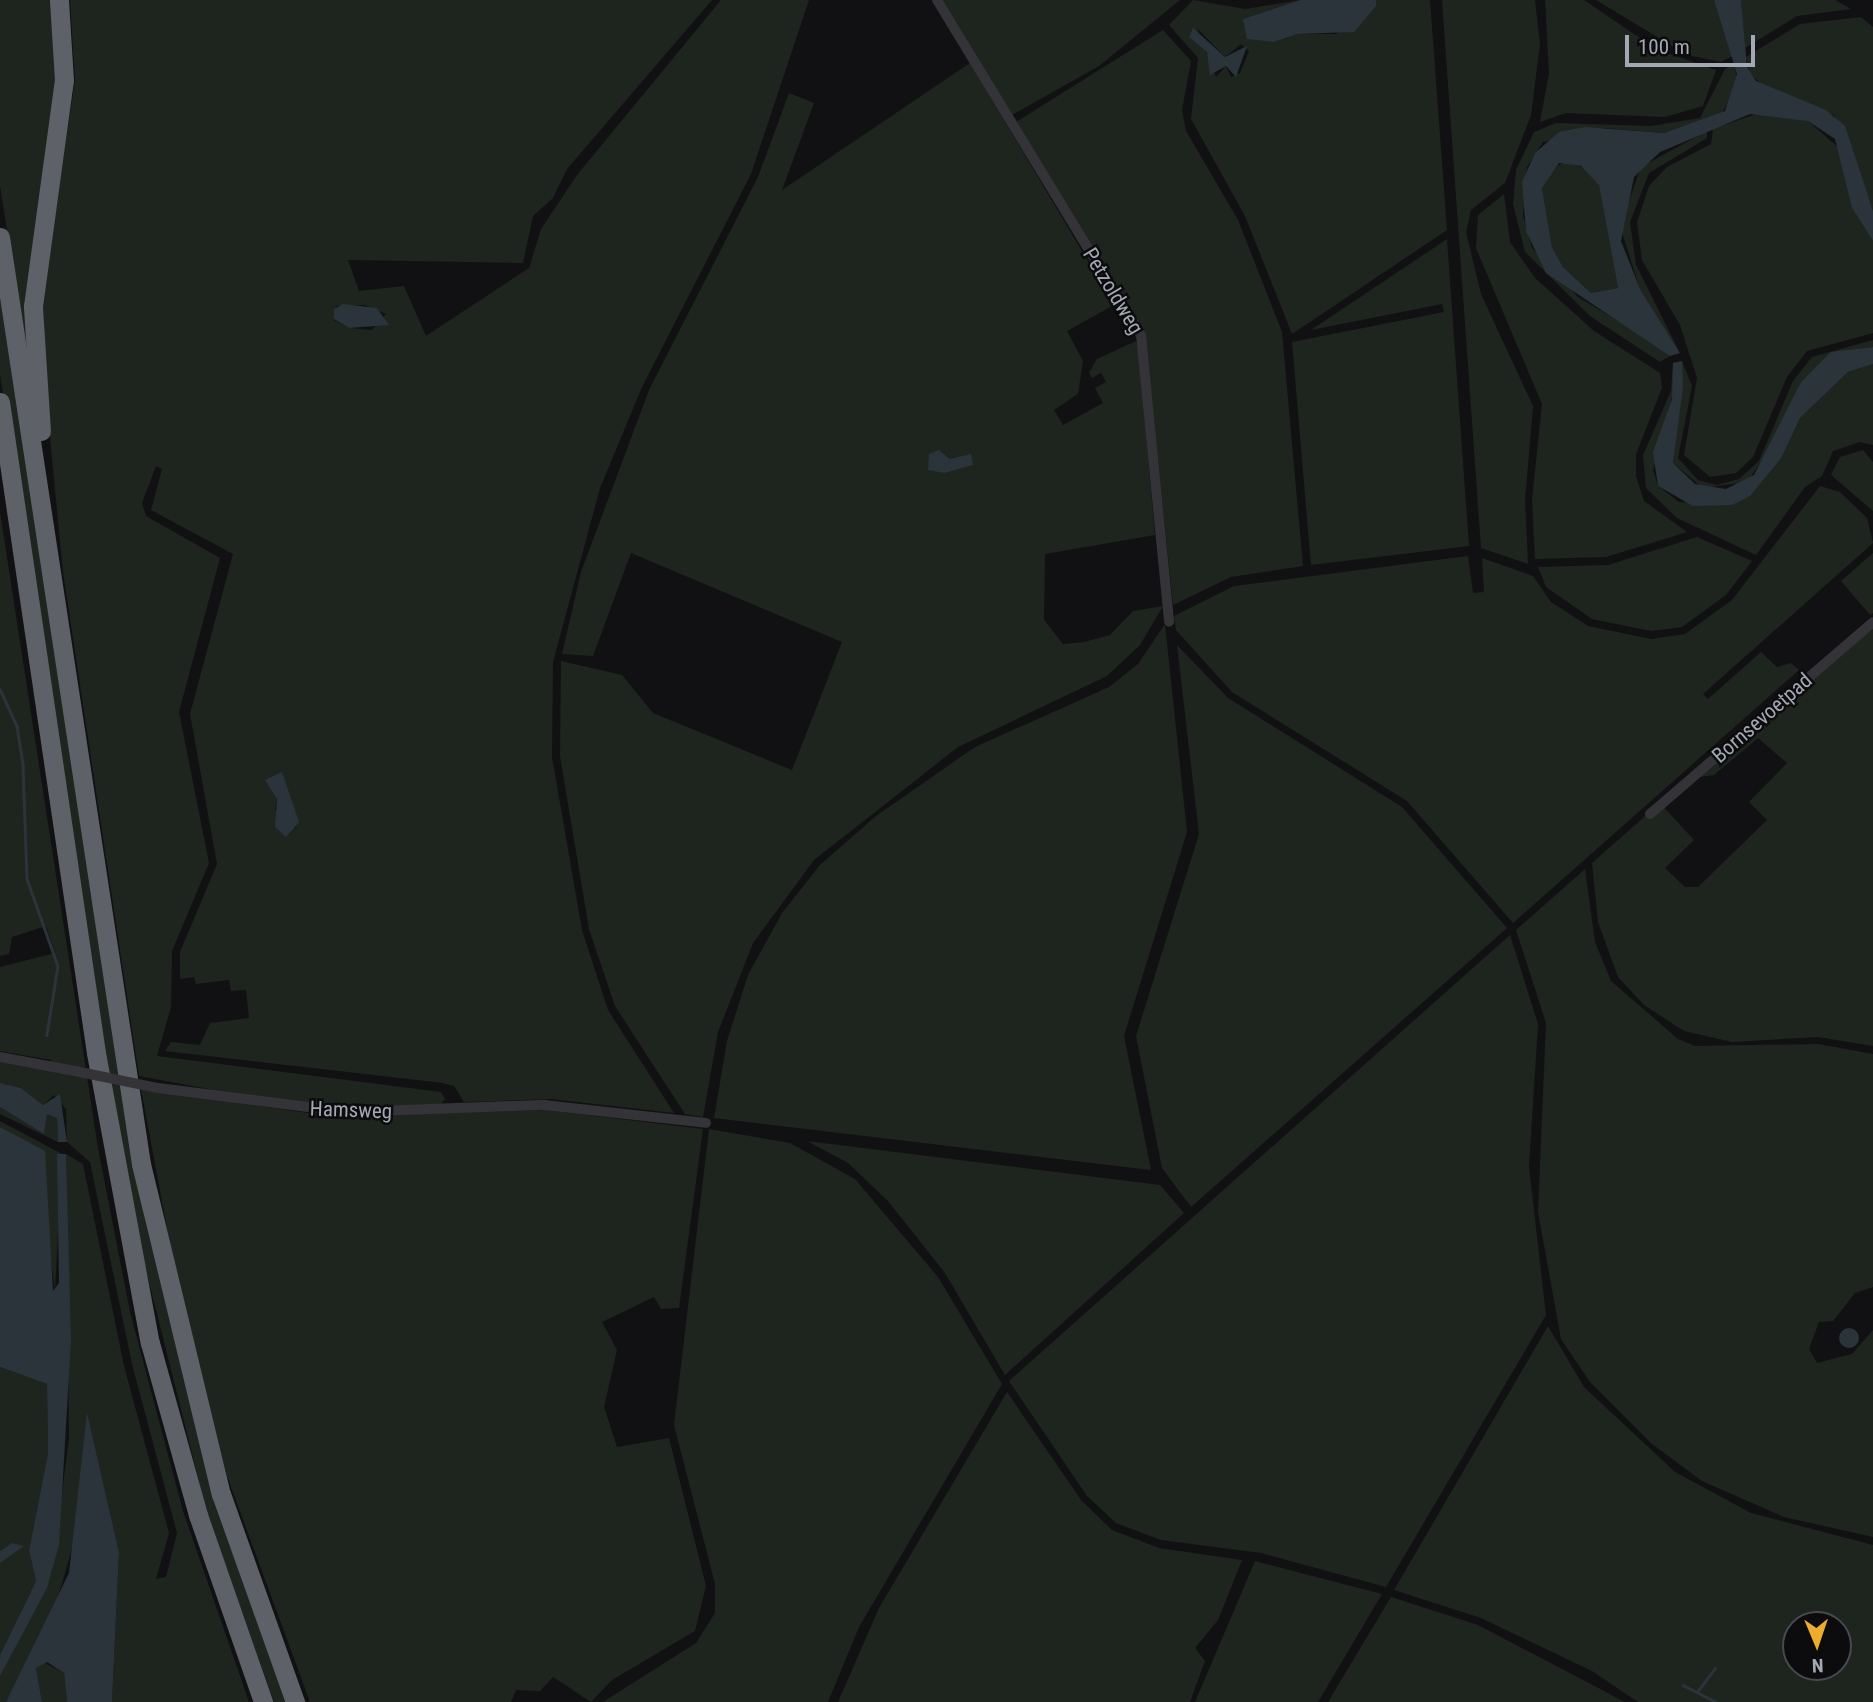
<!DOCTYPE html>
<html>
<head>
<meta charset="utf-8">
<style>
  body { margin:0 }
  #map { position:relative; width:1873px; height:1702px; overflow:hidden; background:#111113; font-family:"Roboto Condensed",sans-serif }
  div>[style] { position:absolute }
  .green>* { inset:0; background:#1e251f }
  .water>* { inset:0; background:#2b343b }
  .round { border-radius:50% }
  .stream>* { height:2.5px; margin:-1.25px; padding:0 1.25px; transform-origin:1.25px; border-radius:1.25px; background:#2b343b }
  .minor>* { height:10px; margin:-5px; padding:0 5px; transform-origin:5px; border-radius:5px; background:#333338 }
  .motorway>* { height:19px; margin:-9.5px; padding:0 9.5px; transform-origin:9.5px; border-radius:9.5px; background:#5f6169 }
  .minor-bridge>* { height:10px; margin:-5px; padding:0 5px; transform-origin:5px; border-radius:5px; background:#333338 }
  span { translate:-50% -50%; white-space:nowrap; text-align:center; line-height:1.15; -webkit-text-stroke:5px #0c0c0e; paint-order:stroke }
  .street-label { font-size:21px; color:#a3a8b3 }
  .north { position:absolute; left:1782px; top:1611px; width:70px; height:70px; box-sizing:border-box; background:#0c0c0e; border:2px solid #484a50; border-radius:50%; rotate:178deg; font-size:19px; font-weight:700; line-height:28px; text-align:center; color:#a3a8b3 }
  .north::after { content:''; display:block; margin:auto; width:24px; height:32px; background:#edac30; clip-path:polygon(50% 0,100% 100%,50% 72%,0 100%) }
  .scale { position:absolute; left:1625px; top:35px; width:130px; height:32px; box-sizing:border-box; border:4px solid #a3a8b3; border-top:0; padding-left:9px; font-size:21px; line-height:24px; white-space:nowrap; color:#a3a8b3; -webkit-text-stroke:5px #0c0c0e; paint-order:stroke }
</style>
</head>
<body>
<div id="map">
  <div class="green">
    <div style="clip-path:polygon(0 0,55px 0,60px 41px,32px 387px,0 186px)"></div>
    <div style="clip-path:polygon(evenodd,70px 0,712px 0,567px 169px,553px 198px,533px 216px,523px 263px,348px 260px,359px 291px,404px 286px,426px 336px,529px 268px,541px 229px,577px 175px,721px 0,809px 0,751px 174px,642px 387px,600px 488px,553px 662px,552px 757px,582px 930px,608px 1010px,674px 1113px,551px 1099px,464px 1102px,454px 1086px,443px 1083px,165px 1051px,171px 1042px,200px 1045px,210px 1023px,249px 1018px,246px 990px,231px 991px,229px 980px,196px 984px,194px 977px,180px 979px,180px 952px,217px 864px,190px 714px,233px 554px,151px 510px,162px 469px,156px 466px,142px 503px,146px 516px,220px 558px,179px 712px,209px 863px,172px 951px,171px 1007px,157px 1056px,441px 1092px,445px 1099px,440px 1105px,375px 1106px,273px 1101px,139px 1076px,63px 572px,39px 323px,75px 80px,70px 0,336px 306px,365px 305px,386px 314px,372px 330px,349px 328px,334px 320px,336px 306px,70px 0,265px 777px,297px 829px,275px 810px,277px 799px,265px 777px)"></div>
    <div style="clip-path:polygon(943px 0,1180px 0,1099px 66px,1012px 115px)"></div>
    <div style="clip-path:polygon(evenodd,1193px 0,1245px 9px,1300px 0,1243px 19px,1274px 42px,1297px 34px,1336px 34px,1376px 0,1430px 0,1447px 230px,1292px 334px,1245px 216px,1191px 119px,1198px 58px,1169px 25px,1193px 0,1197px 28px,1225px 57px,1241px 44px,1249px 51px,1240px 73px,1231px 77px,1226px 66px,1216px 77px,1197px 28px)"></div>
    <div style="clip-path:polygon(1442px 0,1535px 0,1540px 44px,1531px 115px,1505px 183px,1471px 210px,1466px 232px,1481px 294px,1533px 406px,1525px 500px,1528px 564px,1481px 548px)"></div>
    <div style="clip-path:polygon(1545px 0,1584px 0,1656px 49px,1716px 70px,1703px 106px,1665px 117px,1566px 113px,1540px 122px,1549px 73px)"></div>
    <div style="clip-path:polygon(1596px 0,1714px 0,1734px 55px,1721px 62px,1687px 55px)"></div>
    <div style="clip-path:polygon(1741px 0,1835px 0,1851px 9px,1797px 16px,1745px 48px)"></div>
    <div style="clip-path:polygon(1861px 17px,1873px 27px,1873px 211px,1834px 115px,1768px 90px,1750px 74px,1746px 57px,1800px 24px)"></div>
    <div style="clip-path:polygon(1163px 30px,1191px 61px,1182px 110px,1186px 131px,1238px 220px,1282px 332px,1303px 566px,1231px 577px,1173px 605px,1147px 350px,1016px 122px)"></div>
    <div style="clip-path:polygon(evenodd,970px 63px,1114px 305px,1067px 331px,1083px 361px,1078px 394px,1054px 410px,1063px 425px,1103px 403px,1095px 388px,1106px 382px,1101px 373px,1092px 378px,1089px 373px,1097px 359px,1136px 341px,1138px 349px,1155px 535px,1045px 554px,1044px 620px,1063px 644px,1084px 642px,1110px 635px,1133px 611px,1163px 606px,1140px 645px,1107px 676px,958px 747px,814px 860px,753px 943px,718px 1032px,703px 1117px,685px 1114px,615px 1006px,589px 929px,560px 756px,561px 661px,622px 675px,653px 713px,792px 770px,842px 642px,631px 553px,593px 656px,562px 654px,581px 572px,649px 390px,758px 177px,789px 93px,814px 103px,782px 190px,970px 63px,939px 450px,950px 459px,972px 465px,945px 473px,939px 450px)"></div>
    <div style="clip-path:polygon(1735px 63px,1737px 87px,1722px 113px,1664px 133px,1605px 128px,1543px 142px,1527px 167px,1523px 216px,1532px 248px,1578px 297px,1660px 346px,1670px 356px,1660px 362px,1590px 316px,1525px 252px,1513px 204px,1516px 170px,1534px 132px,1556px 123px,1651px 126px,1700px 118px,1725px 69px)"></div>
    <div style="clip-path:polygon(1765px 111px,1808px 121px,1840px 149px,1852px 208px,1873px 241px,1873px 333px,1807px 351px,1787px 377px,1753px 457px,1736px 473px,1710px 477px,1684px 455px,1697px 378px,1680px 325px,1642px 260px,1637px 222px,1649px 186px,1667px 167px,1711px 144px,1713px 129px)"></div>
    <div style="clip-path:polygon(1707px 131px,1707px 138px,1649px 173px,1630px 222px,1636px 265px,1680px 353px,1640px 289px,1620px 226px,1641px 167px)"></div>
    <div style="clip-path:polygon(1565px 162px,1587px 169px,1599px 184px,1618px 288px,1591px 293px,1563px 267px,1552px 247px,1542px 188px,1548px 171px)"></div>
    <div style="clip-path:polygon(1504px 194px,1510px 242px,1535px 278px,1594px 331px,1660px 373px,1662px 388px,1636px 454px,1636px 476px,1644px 501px,1687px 532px,1606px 557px,1535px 559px,1532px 500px,1542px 404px,1476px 248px,1478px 215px)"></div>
    <div style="clip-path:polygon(1447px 239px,1469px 546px,1311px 565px,1292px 342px,1444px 312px,1442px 304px,1311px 330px)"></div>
    <div style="clip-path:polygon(0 294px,145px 1221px,215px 1504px,286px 1702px,274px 1702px,207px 1513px,143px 1258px,110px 1083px,0 374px)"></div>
    <div style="clip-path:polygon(1873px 340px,1873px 347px,1831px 353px,1801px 382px,1776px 440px,1747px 482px,1703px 488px,1673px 463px,1682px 361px,1692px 386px,1678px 458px,1698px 480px,1717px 485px,1739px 479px,1759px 461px,1793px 381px,1812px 357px)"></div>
    <div style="clip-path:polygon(1673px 363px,1674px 389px,1653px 470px,1658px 486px,1679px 502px,1732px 505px,1782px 457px,1800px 418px,1848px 372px,1873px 364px,1873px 445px,1860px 442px,1833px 451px,1822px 476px,1805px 487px,1756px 555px,1677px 518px,1646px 488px,1643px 455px,1671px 391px)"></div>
    <div style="clip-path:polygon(1863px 450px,1873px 462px,1873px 511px,1831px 475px,1840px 457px)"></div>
    <div style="clip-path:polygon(1820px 486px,1840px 492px,1867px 518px,1873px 543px,1703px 694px,1708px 699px,1761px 652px,1777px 667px,1791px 663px,1799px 670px,1513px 923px,1407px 801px,1232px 692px,1176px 630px,1174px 616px,1234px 586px,1468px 556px,1473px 593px,1484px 592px,1482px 558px,1533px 576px,1551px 602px,1588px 626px,1651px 639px,1685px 634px,1732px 600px)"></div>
    <div style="clip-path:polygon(0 512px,98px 1148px,130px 1312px,183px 1511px,249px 1702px,112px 1702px,119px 1553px,78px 1528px,53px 1614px,6px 1702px,0 1702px,0 1676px,52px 1572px,69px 1438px,66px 1154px,83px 1164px,124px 1366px,169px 1533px,156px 1579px,166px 1577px,177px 1533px,132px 1364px,90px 1162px,67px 1142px,66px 1109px,54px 1095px,43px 1105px,21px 1088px,0 1083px,0 1061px,54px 1071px,51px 1060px,0 1051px,0 967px,55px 953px,46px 926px,12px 937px,9px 954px,0 956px)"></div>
    <div style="clip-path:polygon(1697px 537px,1752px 561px,1726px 595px,1682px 627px,1651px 631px,1592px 619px,1546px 587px,1538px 567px,1608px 565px)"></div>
    <div style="clip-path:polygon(1873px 553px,1873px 613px,1870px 615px,1841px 581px)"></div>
    <div style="clip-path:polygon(1165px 624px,1187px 832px,1124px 1036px,1151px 1170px,714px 1118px,727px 1041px,748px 975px,782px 913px,820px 865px,876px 816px,975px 747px,1109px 687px,1138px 664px)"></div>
    <div style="clip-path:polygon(1873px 625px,1873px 1046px,1818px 1037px,1732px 1042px,1684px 1031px,1644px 1005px,1618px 977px,1598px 922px,1592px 863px,1660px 803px,1694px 840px,1665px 868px,1685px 887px,1698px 887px,1767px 820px,1749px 802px,1787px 763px,1758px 738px,1714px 775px,1700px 777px)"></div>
    <div style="clip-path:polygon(1177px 645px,1228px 698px,1402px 807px,1507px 928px,1191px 1207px,1162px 1168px,1136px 1036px,1199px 834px)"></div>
    <div style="clip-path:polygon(1585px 869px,1595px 942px,1611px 981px,1678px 1039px,1695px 1046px,1818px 1044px,1873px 1054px,1873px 1287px,1855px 1293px,1833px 1321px,1819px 1322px,1809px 1349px,1817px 1363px,1852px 1354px,1873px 1330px,1873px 1537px,1784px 1517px,1702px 1481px,1652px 1444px,1590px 1382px,1561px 1339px,1538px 1212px,1546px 1023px,1516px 930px)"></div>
    <div style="clip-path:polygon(1510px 935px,1538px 1024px,1529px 1167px,1546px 1315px,1386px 1587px,1261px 1553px,1161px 1540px,1116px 1523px,1087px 1496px,1009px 1381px)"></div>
    <div style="clip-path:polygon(141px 1089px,308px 1113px,546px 1110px,703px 1129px,679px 1308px,661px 1309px,654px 1297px,602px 1322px,617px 1350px,604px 1407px,617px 1447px,669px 1438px,706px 1586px,695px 1631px,612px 1680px,591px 1702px,553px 1677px,540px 1691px,516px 1690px,511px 1702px,310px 1702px,227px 1476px,175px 1271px)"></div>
    <div style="clip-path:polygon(0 1107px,44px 1134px,47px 1113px,57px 1118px,58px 1142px,0 1114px)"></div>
    <div style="clip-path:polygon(0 1121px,62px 1154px,55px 1291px,36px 1148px,0 1127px)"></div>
    <div style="clip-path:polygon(709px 1129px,790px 1143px,855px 1179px,938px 1277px,1002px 1384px,859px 1627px,828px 1702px,603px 1702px,696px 1643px,715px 1613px,715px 1584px,674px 1425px)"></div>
    <div style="clip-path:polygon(807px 1141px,1160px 1185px,1184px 1213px,1005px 1375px,945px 1273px,888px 1201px,848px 1163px)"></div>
    <div style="clip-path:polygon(evenodd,1548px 1326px,1584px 1387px,1675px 1472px,1751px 1513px,1873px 1545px,1873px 1702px,1638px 1702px,1592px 1671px,1481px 1618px,1394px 1590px,1548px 1326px,1796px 1625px,1838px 1625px,1838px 1667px,1796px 1667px,1796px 1625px)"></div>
    <div style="clip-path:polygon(0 1367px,47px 1384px,48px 1453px,29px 1549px,36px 1581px,0 1655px,0 1563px,12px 1543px,0 1551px)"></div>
    <div style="clip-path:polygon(1007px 1392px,1081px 1500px,1112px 1530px,1159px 1548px,1242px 1560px,1218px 1620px,1195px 1648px,1205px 1661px,1190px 1702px,838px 1702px,879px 1608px)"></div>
    <div style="clip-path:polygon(1255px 1561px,1382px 1594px,1318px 1702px,1195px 1702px)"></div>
    <div style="clip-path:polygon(1391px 1597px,1478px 1625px,1625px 1702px,1328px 1702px)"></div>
    <div style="clip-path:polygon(43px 1662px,64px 1673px,67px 1702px,42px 1702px,36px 1668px)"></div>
  </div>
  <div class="water">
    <div style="clip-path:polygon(1300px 0,1376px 0,1376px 6px,1354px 32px,1297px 34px,1274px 42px,1247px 39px,1243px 19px)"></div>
    <div style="clip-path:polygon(evenodd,1714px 0,1741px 0,1747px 67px,1756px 81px,1826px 110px,1845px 126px,1873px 211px,1873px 241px,1852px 208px,1835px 139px,1808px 121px,1750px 114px,1660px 152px,1634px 177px,1621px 241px,1640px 289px,1680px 353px,1670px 356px,1546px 273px,1526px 231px,1522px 182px,1535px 153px,1559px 132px,1585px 127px,1664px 133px,1725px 111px,1737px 74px,1714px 0,1559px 163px,1581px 166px,1599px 185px,1618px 288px,1591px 293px,1563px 267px,1552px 247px,1542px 188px,1559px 163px)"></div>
    <div style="clip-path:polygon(1193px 28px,1225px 57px,1247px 46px,1236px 77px,1226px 66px,1210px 75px,1207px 52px,1189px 37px)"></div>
    <div style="clip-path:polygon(343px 304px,377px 308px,389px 325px,349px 328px,334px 319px,334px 309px)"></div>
    <div style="clip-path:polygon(1873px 347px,1873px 364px,1848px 372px,1800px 418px,1782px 457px,1750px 496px,1732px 505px,1693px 506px,1658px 486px,1653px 452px,1672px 399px,1673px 363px,1682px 361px,1683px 387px,1673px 463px,1695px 484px,1726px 489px,1754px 475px,1801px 382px,1831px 352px)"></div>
    <div style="clip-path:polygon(939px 450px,950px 459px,971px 454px,973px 465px,945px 473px,928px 470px,929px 454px)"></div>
    <div style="clip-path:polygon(282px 772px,299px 822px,286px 837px,275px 827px,277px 799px,265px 780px)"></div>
    <div style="clip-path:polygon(0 1083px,21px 1088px,43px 1105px,60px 1094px,67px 1142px,58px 1142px,57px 1118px,47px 1114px,44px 1134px,0 1107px)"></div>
    <div style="clip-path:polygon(0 1127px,45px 1151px,53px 1291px,59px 1283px,57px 1154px,66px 1154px,71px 1340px,59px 1545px,47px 1588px,0 1676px,0 1655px,36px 1581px,29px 1550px,48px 1453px,47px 1384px,0 1367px)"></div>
    <div class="round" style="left:1839px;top:1328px;width:20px;height:20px"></div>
    <div style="clip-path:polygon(87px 1413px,119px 1553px,112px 1702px,67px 1702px,64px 1673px,47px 1662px,36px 1668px,42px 1702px,6px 1702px,69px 1573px)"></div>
    <div style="clip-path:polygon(12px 1543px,24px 1546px,0 1563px,0 1551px)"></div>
  </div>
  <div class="stream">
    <div style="left:0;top:689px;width:41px;rotate:65.3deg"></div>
    <div style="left:17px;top:726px;width:39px;rotate:81deg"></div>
    <div style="left:23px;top:765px;width:114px;rotate:88deg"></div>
    <div style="left:27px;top:879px;width:92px;rotate:70.4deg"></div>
    <div style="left:58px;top:966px;width:70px;rotate:99.1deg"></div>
    <div style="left:1683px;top:1685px;width:37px;rotate:27deg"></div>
    <div style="left:1697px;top:1692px;width:30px;rotate:-53deg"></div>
  </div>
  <div class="minor">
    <div style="left:937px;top:0;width:392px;rotate:58.7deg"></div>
    <div style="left:1141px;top:335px;width:288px;rotate:84.4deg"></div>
    <div style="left:1650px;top:814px;width:294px;rotate:-40.7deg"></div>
    <div style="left:0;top:1057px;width:76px;rotate:10.6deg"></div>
    <div style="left:158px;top:1088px;width:193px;rotate:7.2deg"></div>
    <div style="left:349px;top:1112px;width:195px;rotate:-2.1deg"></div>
    <div style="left:544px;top:1105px;width:163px;rotate:6.3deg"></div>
  </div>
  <div class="motorway">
    <div style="left:0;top:237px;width:938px;rotate:81.35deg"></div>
    <div style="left:141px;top:1164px;width:340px;rotate:76.4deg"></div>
    <div style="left:221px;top:1494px;width:221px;rotate:70.4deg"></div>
    <div style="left:0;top:402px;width:658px;rotate:81.61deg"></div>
    <div style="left:96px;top:1053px;width:295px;rotate:79.5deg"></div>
    <div style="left:150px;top:1343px;width:179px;rotate:74.4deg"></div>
    <div style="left:198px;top:1515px;width:198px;rotate:70.8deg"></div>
    <div style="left:41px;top:431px;width:125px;rotate:-93.7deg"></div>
    <div style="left:33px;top:306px;width:228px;rotate:-82.2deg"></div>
    <div style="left:64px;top:80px;width:80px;rotate:-93.6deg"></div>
  </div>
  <div class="minor-bridge">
    <div style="left:75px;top:1071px;width:85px;rotate:11.6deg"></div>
  </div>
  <div class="street-label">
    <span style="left:1113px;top:291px;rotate:59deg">Petzoldweg</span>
    <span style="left:1762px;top:718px;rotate:-41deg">Bornsevoetpad</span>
    <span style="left:351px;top:1110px;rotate:2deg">Hamsweg</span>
  </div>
  <div class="north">N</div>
  <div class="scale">100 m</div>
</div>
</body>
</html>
